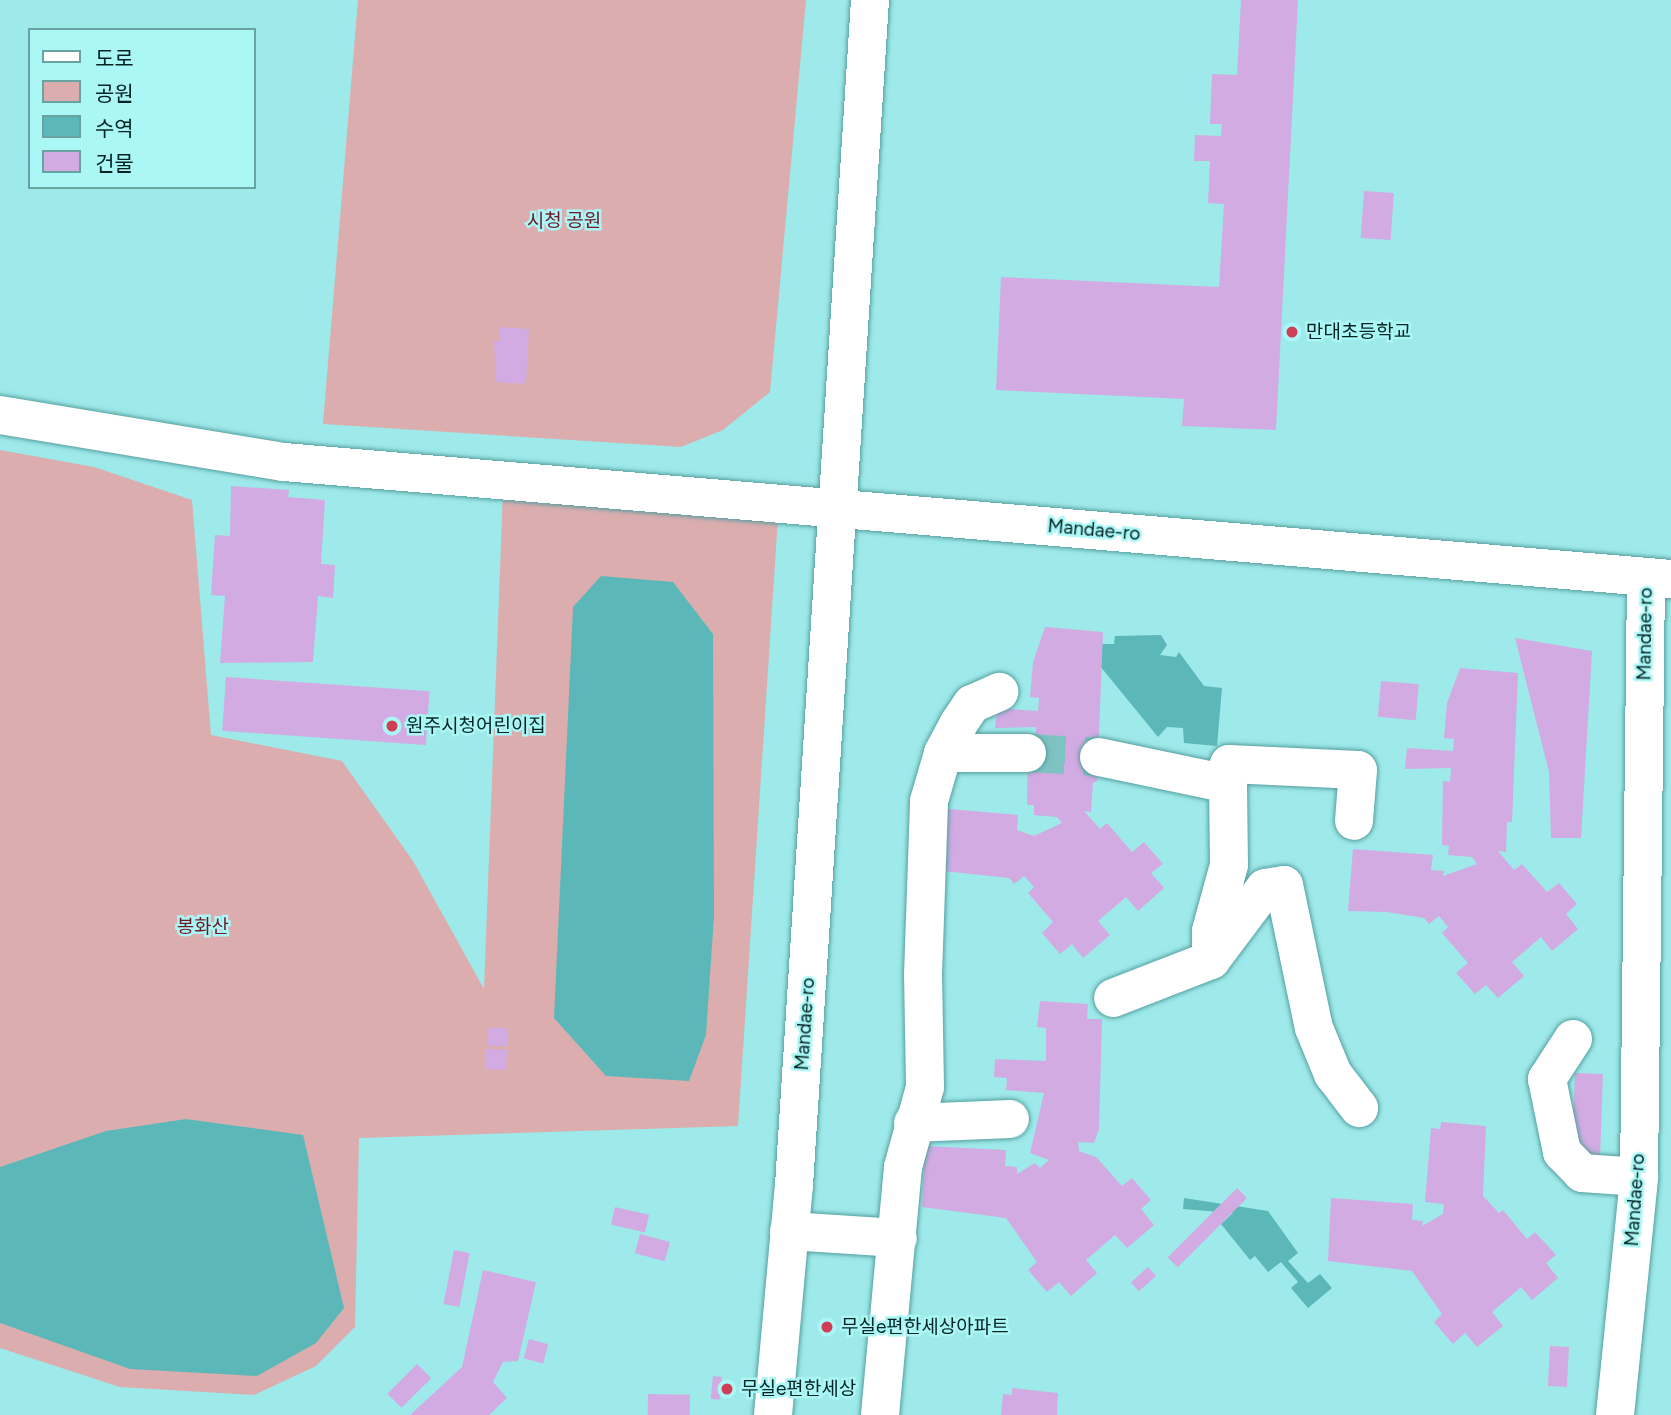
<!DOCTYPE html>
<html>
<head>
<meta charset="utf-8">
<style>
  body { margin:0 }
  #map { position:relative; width:1671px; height:1415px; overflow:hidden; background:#9ee9e9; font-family:Figtree,"Noto Sans KR",sans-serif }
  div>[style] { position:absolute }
  .green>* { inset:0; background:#dbadaf }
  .water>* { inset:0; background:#5cb8b8 }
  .building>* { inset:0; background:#d2abe3; transform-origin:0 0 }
  .minor-tunnel>* { height:38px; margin-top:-19px; transform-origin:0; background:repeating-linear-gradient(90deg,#7fc2c2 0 38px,transparent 0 57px) }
  .roads { filter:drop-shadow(0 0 2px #559fa0) drop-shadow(0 0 2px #559fa0) }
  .minor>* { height:38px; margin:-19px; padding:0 19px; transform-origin:19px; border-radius:19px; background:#fff }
  .dots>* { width:19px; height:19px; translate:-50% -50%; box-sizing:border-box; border:4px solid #abf7f6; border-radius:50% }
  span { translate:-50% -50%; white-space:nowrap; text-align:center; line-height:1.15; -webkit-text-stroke:5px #abf7f6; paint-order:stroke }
  .park-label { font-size:19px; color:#6d1827 }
  .poi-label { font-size:19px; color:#042424 }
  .left { translate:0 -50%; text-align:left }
  .street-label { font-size:19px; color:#042424 }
  .legend { position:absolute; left:28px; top:28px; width:228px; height:161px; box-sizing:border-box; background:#abf7f6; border:2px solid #68a3a2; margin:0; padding:9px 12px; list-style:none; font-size:21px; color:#042424 }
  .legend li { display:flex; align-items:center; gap:14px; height:35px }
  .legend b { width:35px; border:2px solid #68a3a2 }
</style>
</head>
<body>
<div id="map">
  <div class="green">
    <div style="clip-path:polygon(358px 0,806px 0,770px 392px,723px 430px,681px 447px,323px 424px)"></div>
    <div style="clip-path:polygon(0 450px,94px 467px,192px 500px,211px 735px,342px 761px,413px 861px,484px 989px,503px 491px,779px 503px,738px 1126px,359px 1138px,355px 1327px,316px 1366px,254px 1395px,120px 1387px,0 1348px)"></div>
  </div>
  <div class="water">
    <div style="clip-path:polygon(601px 576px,673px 582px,713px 634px,714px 916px,706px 1035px,689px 1081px,606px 1076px,554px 1018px,573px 607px)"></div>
    <div style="clip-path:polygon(1161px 635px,1167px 645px,1160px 655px,1176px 657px,1179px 652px,1204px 686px,1222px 688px,1217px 746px,1184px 743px,1183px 728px,1167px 727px,1158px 737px,1082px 644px,1114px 644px,1115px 636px)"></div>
    <div style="clip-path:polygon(186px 1119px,303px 1135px,344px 1308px,316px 1343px,257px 1376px,130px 1369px,0 1323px,0 1167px,106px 1131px)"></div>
    <div style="clip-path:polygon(1184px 1198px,1268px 1211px,1298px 1253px,1288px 1261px,1308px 1283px,1320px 1274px,1332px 1288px,1308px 1308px,1291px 1288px,1298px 1282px,1281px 1262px,1268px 1272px,1255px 1256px,1250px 1260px,1221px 1224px,1233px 1213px,1183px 1209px)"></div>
  </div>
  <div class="building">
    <div style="clip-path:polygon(1241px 0,1298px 0,1276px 430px,1182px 426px,1184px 399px,996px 390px,1001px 277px,1219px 287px,1224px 204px,1208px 203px,1210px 161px,1194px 161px,1195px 135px,1221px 136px,1222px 124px,1210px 124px,1212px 74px,1237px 75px)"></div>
    <div style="left:1364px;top:191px;width:30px;height:47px;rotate:4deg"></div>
    <div style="clip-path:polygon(500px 327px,529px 329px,526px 384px,496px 382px,494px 341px,499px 341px)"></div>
    <div style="clip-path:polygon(231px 486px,289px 490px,288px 497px,325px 500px,321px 564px,335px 565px,333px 598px,318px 596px,313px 662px,220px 663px,225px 596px,211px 595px,215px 535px,230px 536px)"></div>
    <div style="clip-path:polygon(1045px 627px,1103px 632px,1097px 782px,1093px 782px,1091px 812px,1084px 811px,1100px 829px,1107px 823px,1132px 852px,1144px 842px,1163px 864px,1151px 873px,1164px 888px,1138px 911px,1126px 897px,1098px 921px,1110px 935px,1083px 958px,1072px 944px,1060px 954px,1042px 933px,1053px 922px,1028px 893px,1034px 887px,1024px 876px,1014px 884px,1009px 878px,934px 870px,939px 808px,1018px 815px,1017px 830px,1034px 836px,1062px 823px,1057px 817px,1034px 815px,1034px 805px,1027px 805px,1028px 741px,1035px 741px,1036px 727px,995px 728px,997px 708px,1038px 711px,1039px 698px,1030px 697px,1033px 662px)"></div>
    <div style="clip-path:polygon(1515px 638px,1592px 651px,1581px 838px,1551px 838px,1549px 772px)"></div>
    <div style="clip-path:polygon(1460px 668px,1518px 673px,1512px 822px,1507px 822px,1506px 852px,1498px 851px,1514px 870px,1522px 864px,1547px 892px,1559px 883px,1577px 904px,1566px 914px,1578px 929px,1552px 951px,1541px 937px,1512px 962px,1524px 976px,1498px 998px,1486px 985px,1475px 994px,1456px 973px,1468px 963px,1442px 933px,1448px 927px,1439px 916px,1429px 924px,1424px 918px,1387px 912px,1348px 911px,1353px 849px,1433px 855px,1431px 870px,1444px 871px,1443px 876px,1477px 864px,1472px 857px,1448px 855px,1449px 846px,1442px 845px,1443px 781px,1450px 782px,1451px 768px,1405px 769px,1407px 748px,1453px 751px,1454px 739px,1444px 738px,1447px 703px)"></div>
    <div style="left:226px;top:677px;width:204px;height:54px;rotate:4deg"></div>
    <div style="left:1381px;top:681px;width:38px;height:36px;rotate:5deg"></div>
    <div style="clip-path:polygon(1040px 1001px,1088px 1004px,1087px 1019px,1102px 1019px,1099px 1129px,1094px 1143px,1078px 1142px,1079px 1151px,1096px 1157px,1122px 1186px,1132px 1178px,1151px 1200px,1141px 1209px,1154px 1225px,1127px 1248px,1115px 1235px,1086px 1260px,1097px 1273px,1071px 1296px,1059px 1282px,1047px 1292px,1028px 1270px,1037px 1262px,1006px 1218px,922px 1207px,925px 1146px,1006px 1150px,1005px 1166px,1017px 1167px,1017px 1174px,1035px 1163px,1040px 1168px,1049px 1160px,1030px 1153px,1044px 1093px,1006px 1090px,1007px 1078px,994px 1077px,995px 1059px,1046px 1061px,1046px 1028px,1037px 1027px)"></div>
    <div style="left:487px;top:1028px;width:20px;height:18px"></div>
    <div style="left:486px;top:1049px;width:21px;height:20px;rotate:3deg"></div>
    <div style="left:1575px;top:1073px;width:28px;height:117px;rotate:2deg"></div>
    <div style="clip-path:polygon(1441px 1122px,1486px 1126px,1483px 1196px,1499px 1213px,1503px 1210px,1527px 1239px,1535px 1232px,1556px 1255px,1546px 1263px,1558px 1278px,1532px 1300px,1521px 1287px,1492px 1312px,1503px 1326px,1477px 1347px,1465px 1333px,1453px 1344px,1434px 1322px,1442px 1314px,1412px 1271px,1328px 1261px,1331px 1198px,1413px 1204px,1412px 1220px,1423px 1221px,1422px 1226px,1443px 1214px,1444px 1204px,1425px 1202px,1431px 1128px,1440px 1129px)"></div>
    <div style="left:1237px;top:1188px;width:14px;height:98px;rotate:45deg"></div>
    <div style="left:615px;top:1207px;width:35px;height:18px;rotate:13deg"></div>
    <div style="left:640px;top:1234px;width:31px;height:20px;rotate:15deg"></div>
    <div style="left:454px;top:1250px;width:16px;height:55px;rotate:11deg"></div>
    <div style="left:1148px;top:1267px;width:12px;height:23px;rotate:48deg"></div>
    <div style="clip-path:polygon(483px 1270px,536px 1282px,518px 1361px,503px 1362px,493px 1382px,507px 1398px,489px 1415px,410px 1415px,462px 1367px)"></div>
    <div style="left:529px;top:1339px;width:20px;height:20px;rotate:15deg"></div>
    <div style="left:1550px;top:1346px;width:19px;height:40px;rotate:3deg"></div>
    <div style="left:417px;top:1364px;width:20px;height:42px;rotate:45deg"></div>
    <div style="left:713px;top:1376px;width:9px;height:23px;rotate:6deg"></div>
    <div style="clip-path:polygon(1012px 1388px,1058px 1393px,1057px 1415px,1001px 1415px,1003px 1394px,1012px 1395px)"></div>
    <div style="left:648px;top:1394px;width:42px;height:21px;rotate:1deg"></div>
  </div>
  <div class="minor-tunnel">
    <div style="left:1027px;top:753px;width:72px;rotate:3.2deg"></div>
  </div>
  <div class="roads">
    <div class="minor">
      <div style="left:0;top:415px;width:288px;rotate:9.4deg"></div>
      <div style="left:284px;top:462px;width:1392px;rotate:4.82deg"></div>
      <div style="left:943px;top:753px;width:84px"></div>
      <div style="left:1099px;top:757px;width:132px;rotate:11.8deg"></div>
      <div style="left:1228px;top:784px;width:81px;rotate:89.3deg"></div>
      <div style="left:1229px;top:865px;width:68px;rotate:105.3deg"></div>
      <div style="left:1211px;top:931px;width:29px;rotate:90deg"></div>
      <div style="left:1211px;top:960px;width:105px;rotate:158.8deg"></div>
      <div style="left:1228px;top:784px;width:20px;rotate:-87deg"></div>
      <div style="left:1229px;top:764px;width:129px;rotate:2.7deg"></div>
      <div style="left:1358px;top:770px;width:51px;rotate:94.5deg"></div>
      <div style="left:1211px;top:960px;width:90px;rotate:-53.1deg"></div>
      <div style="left:1265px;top:888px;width:19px;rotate:-9deg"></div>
      <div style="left:1284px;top:885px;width:146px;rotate:78.2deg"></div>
      <div style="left:1314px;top:1028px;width:50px;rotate:67.6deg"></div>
      <div style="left:1333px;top:1074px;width:43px;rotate:52.6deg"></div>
      <div style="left:1573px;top:1039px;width:48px;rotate:123deg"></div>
      <div style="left:1547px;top:1079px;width:75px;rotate:78.4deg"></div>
      <div style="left:1562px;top:1152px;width:29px;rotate:46deg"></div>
      <div style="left:1582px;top:1173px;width:57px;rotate:4deg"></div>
      <div style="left:913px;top:1123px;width:97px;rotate:-2.4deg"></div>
      <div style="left:789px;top:1231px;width:109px;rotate:3.7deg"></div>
      <div style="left:773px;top:1415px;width:231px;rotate:-84.8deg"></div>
      <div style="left:794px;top:1185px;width:1187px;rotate:-86.33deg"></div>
      <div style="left:880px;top:1415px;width:249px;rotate:-84.7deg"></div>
      <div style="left:903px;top:1167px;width:83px;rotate:-74.6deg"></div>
      <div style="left:925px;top:1087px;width:112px;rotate:-91deg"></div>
      <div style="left:923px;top:975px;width:174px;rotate:-88deg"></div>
      <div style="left:929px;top:801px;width:50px;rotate:-73.7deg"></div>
      <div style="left:943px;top:753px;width:34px;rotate:-62deg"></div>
      <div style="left:959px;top:723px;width:23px;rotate:-56deg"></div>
      <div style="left:972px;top:704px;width:30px;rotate:-24deg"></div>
      <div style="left:1615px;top:1415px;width:239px;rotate:-84.2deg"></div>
      <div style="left:1639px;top:1177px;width:599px;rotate:-89.33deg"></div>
    </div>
  </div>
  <div class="dots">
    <div style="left:1292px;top:332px;background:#cf3e55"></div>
    <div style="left:392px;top:726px;background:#cf3e55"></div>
    <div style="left:827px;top:1327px;background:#cf3e55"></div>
    <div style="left:727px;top:1389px;background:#cf3e55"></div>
  </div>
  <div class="park-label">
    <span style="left:564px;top:221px">시청 공원</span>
    <span style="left:203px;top:927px">봉화산</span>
  </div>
  <div class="poi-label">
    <span class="left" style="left:1306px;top:332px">만대초등학교</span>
    <span class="left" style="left:406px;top:726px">원주시청어린이집</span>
    <span class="left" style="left:841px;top:1327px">무실e편한세상아파트</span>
    <span class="left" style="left:741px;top:1389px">무실e편한세상</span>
  </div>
  <div class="street-label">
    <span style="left:1094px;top:530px;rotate:5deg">Mandae-ro</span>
    <span style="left:1645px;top:634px;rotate:-89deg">Mandae-ro</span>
    <span style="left:805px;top:1024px;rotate:-86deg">Mandae-ro</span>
    <span style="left:1635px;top:1200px;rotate:-86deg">Mandae-ro</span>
  </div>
  <ul class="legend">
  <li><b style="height:9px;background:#fff"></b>도로</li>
  <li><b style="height:19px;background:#dbadaf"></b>공원</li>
  <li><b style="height:19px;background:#5cb8b8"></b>수역</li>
  <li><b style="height:19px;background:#d2abe3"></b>건물</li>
  </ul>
</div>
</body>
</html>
